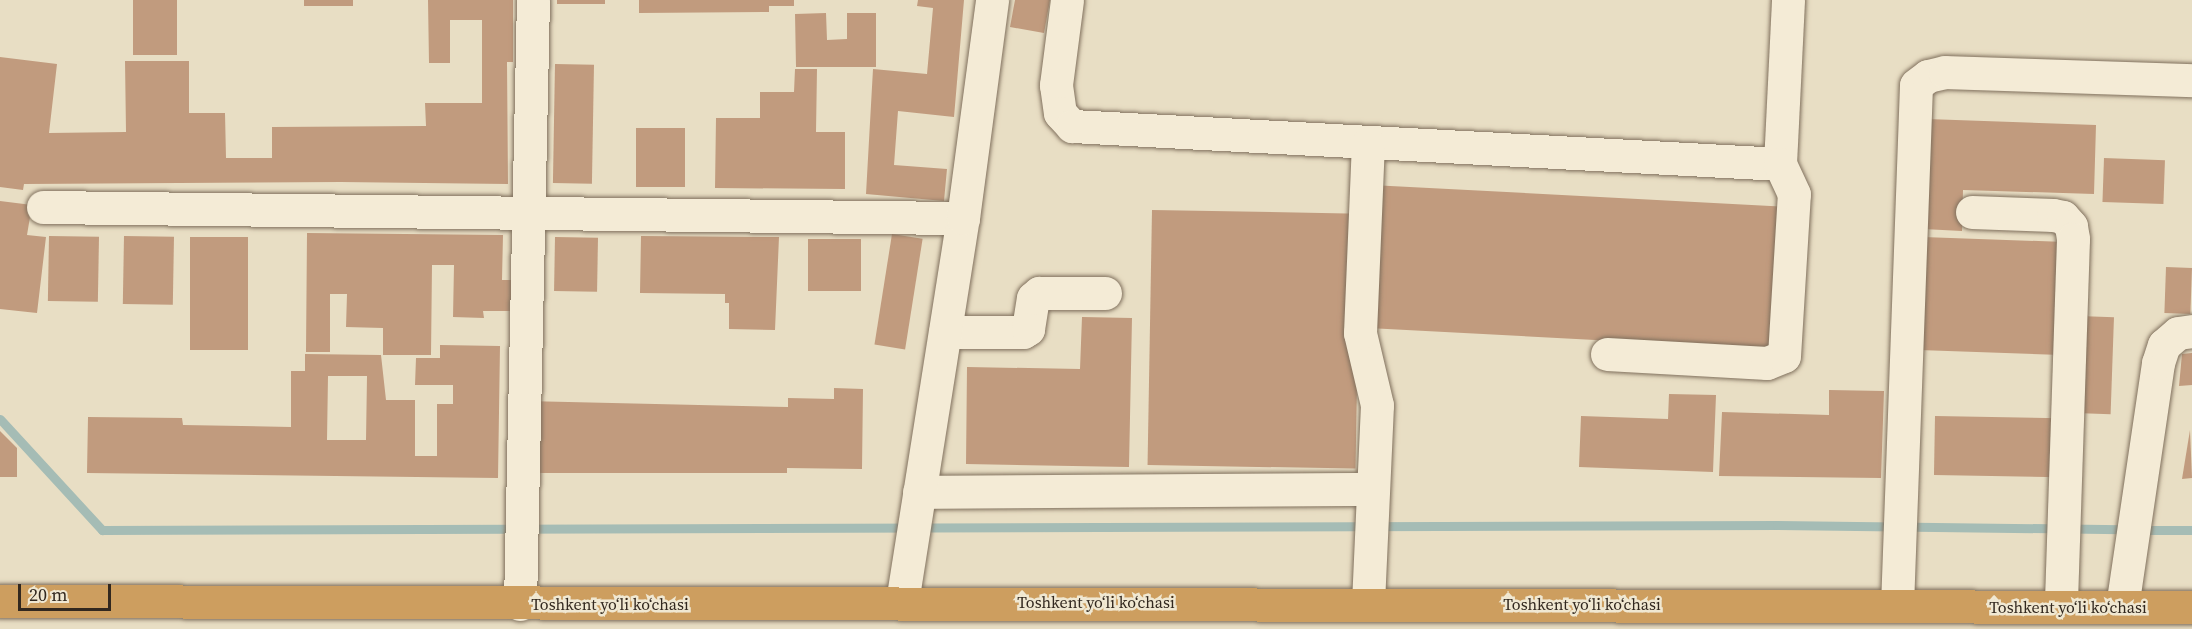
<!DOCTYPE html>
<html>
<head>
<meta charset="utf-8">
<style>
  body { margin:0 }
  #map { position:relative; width:2192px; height:629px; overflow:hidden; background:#e8dec4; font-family:"Source Serif 4",serif }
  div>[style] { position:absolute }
  .stream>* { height:9px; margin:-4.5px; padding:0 4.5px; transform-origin:4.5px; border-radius:4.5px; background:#a5bcb5 }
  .building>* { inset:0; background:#c19b7e; transform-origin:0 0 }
  .roads { filter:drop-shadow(0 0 2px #80705d) drop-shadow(0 0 2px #80705d) }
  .minor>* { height:33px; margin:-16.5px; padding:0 16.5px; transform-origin:16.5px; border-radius:16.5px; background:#f4ebd6 }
  .highway>* { height:33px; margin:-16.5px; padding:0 16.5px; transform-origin:16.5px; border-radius:16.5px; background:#cd9e5f }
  span { translate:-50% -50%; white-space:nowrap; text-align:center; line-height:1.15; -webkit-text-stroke:5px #f0e8d2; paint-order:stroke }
  .street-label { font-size:16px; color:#32281f }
  .scale { position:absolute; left:18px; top:584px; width:93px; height:27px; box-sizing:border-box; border:3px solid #32281f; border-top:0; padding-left:8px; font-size:18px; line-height:21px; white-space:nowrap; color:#32281f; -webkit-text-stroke:4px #f0e8d2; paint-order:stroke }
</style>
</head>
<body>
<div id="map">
  <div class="stream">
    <div style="left:0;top:419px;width:151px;rotate:47.4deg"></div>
    <div style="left:102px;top:530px;width:1675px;rotate:-0.17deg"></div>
    <div style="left:1777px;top:525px;width:345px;rotate:0.7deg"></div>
    <div style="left:2140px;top:530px;width:52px"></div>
  </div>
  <div class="building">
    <div style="left:133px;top:0;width:44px;height:55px"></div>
    <div style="left:304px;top:0;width:49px;height:6px"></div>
    <div style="clip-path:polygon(428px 0,513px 0,513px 62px,507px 62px,508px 184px,341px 182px,24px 184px,23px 190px,0 187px,0 57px,57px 64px,49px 133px,126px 132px,125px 61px,189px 61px,189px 113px,225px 113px,226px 158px,272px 158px,272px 127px,426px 126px,425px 103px,482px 103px,482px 20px,450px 20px,450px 63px,429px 63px)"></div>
    <div style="left:557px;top:0;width:48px;height:4px"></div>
    <div style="clip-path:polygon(639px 0,794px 0,794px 6px,769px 6px,769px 12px,639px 13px)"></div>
    <div style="clip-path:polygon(918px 0,964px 0,954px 117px,898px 111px,894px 165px,947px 169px,944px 201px,866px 194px,873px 69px,927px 74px,933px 8px,917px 6px)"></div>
    <div style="clip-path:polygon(1015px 0,1050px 0,1044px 33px,1010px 27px)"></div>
    <div style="clip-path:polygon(826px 13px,827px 40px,847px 39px,847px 13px,876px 13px,876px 67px,796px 67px,795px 14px)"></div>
    <div style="left:555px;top:64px;width:39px;height:119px;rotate:1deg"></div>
    <div style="clip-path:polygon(795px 69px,817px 69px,816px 132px,845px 132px,845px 189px,715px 188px,716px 118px,760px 118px,760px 92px,794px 92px)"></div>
    <div style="clip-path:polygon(1927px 119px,2096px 125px,2094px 194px,1963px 190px,1962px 231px,1923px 229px)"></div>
    <div style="left:636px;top:128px;width:49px;height:59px"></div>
    <div style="left:2104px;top:158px;width:61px;height:44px;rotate:2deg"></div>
    <div style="left:1371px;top:185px;width:418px;height:143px;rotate:3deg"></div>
    <div style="clip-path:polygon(0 201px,32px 205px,27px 235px,46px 237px,37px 313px,0 309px)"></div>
    <div style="left:1152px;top:210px;width:208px;height:255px;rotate:1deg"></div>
    <div style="clip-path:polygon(307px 233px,503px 235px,502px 280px,514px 280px,514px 311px,483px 311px,484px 318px,453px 317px,454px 265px,432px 265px,431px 355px,383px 355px,383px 328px,346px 327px,347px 294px,330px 294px,330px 352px,306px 352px)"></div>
    <div style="left:892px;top:234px;width:31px;height:112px;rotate:9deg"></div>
    <div style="left:49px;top:236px;width:50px;height:65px;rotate:1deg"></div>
    <div style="left:124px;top:236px;width:50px;height:68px;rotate:1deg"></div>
    <div style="clip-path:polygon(641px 236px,779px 237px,775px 330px,729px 329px,729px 303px,725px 303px,725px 294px,640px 293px)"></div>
    <div style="left:190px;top:237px;width:58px;height:113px"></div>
    <div style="left:555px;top:237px;width:43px;height:54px;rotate:1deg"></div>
    <div style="left:1923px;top:237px;width:142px;height:113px;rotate:2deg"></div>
    <div style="left:808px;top:239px;width:53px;height:52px"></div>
    <div style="left:2166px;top:267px;width:26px;height:46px;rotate:2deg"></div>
    <div style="left:2079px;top:316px;width:35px;height:97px;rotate:2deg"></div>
    <div style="clip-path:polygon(1082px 317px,1132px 318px,1129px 467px,966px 464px,967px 367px,1080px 369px)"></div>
    <div style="clip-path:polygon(evenodd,440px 345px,500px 346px,498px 478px,87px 473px,88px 417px,182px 418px,183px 425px,291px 427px,291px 371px,305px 371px,305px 354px,381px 355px,386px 400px,415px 400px,415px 456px,437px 456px,437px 404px,453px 404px,453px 385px,415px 385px,416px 358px,440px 358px,440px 345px,328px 376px,367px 376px,366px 440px,327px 440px,328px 376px)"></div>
    <div style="clip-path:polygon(2192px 353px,2192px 385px,2179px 386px,2182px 354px)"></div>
    <div style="clip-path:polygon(834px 388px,863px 389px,862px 469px,787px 468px,787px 473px,524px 473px,525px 401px,788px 407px,788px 398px,834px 399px)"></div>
    <div style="clip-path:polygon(1829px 390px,1884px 391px,1881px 478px,1719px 476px,1722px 412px,1829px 415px)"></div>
    <div style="clip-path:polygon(1669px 394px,1716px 395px,1713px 472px,1579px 467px,1581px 416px,1668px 419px)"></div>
    <div style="left:1935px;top:416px;width:126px;height:59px;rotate:1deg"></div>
    <div style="clip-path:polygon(2190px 430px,2192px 478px,2182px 479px)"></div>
    <div style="clip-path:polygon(0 431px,17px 448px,17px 477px,0 477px)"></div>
  </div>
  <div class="roads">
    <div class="minor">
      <div style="left:1067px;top:0;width:86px;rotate:97.4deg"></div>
      <div style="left:1056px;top:85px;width:28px;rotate:82deg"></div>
      <div style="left:1060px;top:113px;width:18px;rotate:47deg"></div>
      <div style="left:1072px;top:126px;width:709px;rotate:3.07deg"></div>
      <div style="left:1780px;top:164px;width:164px;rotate:-87.2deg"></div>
      <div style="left:43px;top:207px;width:920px;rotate:0.69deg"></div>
      <div style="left:1972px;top:212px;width:81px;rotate:2.1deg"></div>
      <div style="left:2053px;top:215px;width:10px;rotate:11deg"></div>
      <div style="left:2063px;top:217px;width:12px;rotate:48deg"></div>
      <div style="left:2071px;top:226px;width:13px;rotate:81deg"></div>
      <div style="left:2073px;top:239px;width:367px;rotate:91.9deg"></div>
      <div style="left:945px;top:332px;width:78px"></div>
      <div style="left:1023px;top:332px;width:6px;rotate:-31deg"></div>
      <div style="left:1028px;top:329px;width:31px;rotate:-81deg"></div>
      <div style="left:1033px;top:298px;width:8px;rotate:-40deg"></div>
      <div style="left:1039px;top:293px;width:66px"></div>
      <div style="left:1607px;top:354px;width:160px;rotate:3.2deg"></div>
      <div style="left:1767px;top:363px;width:18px;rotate:-22deg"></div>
      <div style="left:1784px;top:356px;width:162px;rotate:-86.5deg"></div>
      <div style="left:1794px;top:194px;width:33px;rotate:-115deg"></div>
      <div style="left:919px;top:492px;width:454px;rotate:-0.4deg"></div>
      <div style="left:902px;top:602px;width:389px;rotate:-81deg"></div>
      <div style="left:963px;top:218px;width:220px;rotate:-82.4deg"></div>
      <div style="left:1368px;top:603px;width:198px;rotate:-87.4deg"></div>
      <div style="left:1377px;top:405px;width:74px;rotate:-103.3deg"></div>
      <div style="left:1360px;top:333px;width:190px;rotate:-87.6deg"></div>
      <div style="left:520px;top:604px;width:604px;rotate:-88.77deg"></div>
      <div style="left:1897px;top:606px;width:521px;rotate:-87.91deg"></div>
      <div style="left:1916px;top:85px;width:15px;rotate:-37deg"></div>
      <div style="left:1928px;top:76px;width:17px;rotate:-13deg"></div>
      <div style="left:1945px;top:72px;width:247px;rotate:1.9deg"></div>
      <div style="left:2122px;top:607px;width:247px;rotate:-81.6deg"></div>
      <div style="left:2158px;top:363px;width:19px;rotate:-72deg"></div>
      <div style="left:2164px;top:345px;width:18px;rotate:-41deg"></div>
      <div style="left:2178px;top:333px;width:14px;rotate:-8deg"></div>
    </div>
    <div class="highway">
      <div style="left:0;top:601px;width:2192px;rotate:0.16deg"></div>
    </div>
  </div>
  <div class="street-label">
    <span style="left:1096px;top:602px">Toshkent yo‘li ko‘chasi</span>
    <span style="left:610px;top:604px">Toshkent yo‘li ko‘chasi</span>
    <span style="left:1582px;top:604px">Toshkent yo‘li ko‘chasi</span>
    <span style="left:2068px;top:607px">Toshkent yo‘li ko‘chasi</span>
  </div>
  <div class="scale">20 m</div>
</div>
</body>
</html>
